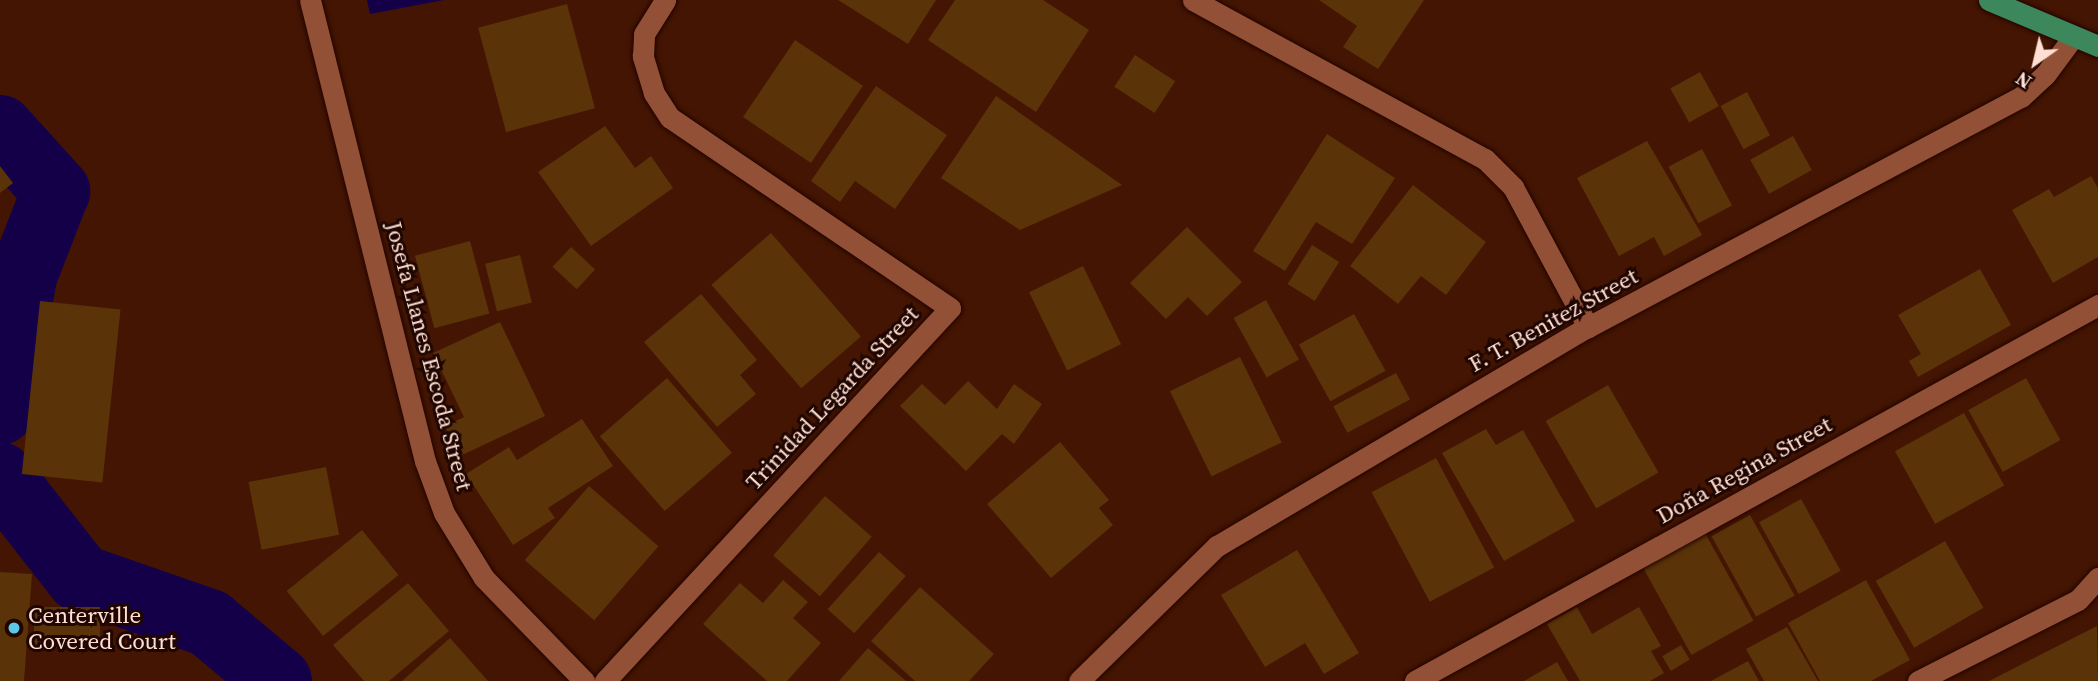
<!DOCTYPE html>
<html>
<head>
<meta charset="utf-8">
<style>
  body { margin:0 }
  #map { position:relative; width:2098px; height:681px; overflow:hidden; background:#441502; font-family:"Source Serif 4",serif }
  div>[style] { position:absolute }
  .water>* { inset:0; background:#130049 }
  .river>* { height:68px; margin:-34px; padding:0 34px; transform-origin:34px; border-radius:34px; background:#130049 }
  .building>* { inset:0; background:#5a3309; transform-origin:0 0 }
  .roads { filter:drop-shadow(0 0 2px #220400) drop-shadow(0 0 2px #220400) }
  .minor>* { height:21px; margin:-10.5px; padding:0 10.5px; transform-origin:10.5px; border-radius:10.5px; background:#925036 }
  .major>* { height:21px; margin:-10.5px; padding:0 10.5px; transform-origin:10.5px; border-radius:10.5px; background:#3c885c }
  .dots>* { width:19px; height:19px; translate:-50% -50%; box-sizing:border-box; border:4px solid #1f0601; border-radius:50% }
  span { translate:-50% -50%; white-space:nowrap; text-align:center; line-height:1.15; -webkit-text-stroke:6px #1f0601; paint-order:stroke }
  .street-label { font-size:23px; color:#ffdfd3 }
  .poi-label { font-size:23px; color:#ffdfd3 }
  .left { translate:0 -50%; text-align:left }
  .north { position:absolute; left:2000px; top:28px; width:70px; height:70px; -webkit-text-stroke:5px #1f0601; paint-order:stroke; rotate:214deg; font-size:19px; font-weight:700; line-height:28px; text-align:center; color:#ffdfd3 }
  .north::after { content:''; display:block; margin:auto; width:24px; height:32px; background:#ffdfd3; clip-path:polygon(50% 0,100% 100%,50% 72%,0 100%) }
</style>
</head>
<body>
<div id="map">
  <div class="water">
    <div style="clip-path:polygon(367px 0,444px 0,370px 14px)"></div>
  </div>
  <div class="river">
    <div style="left:0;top:129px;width:84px;rotate:47.9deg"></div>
    <div style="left:56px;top:191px;width:91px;rotate:111.2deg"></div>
    <div style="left:23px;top:276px;width:137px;rotate:99.7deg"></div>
    <div style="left:0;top:476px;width:130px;rotate:51.9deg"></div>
    <div style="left:80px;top:578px;width:137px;rotate:19.2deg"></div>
    <div style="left:209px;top:623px;width:90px;rotate:40deg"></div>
  </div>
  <div class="building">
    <div style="clip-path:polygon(838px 0,936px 0,908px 44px)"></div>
    <div style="clip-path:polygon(955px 0,1043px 0,1089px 30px,1036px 112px,928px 40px)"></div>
    <div style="clip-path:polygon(1319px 0,1424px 0,1378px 69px,1343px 47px,1357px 26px)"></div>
    <div style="left:567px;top:4px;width:108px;height:92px;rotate:75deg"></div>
    <div style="left:795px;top:40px;width:82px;height:93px;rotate:34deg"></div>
    <div style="left:1135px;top:55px;width:48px;height:38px;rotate:33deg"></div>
    <div style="left:1700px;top:72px;width:39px;height:34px;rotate:61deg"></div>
    <div style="clip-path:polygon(876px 86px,947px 135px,895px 209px,855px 181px,840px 202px,811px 181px)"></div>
    <div style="left:1747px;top:92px;width:49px;height:30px;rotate:62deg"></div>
    <div style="clip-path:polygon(996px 96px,1122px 185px,1020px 230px,941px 178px)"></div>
    <div style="clip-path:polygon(605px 126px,635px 168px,651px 156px,673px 188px,591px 246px,538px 172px)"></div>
    <div style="clip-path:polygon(1327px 134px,1395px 178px,1352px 244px,1316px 222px,1285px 271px,1253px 251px)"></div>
    <div style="left:1793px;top:136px;width:39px;height:49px;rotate:61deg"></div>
    <div style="clip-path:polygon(1647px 141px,1702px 235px,1664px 256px,1654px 237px,1619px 256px,1577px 178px)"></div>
    <div style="left:1702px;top:149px;width:64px;height:38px;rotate:62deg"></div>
    <div style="clip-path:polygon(0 166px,13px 183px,0 193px)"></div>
    <div style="clip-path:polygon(2091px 176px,2098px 188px,2098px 257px,2053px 283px,2012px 210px,2049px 189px,2054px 197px)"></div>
    <div style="clip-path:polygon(1413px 185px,1486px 242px,1446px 295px,1421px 276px,1398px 304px,1350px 266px)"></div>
    <div style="clip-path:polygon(1187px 227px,1242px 282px,1207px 316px,1188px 297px,1166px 319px,1130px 283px)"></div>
    <div style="left:771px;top:233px;width:137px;height:79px;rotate:49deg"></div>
    <div style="left:470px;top:241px;width:75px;height:57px;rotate:75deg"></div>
    <div style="left:1312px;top:245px;width:32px;height:46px;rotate:32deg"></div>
    <div style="left:571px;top:247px;width:33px;height:27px;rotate:43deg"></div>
    <div style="left:520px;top:255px;width:49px;height:36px;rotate:76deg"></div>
    <div style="left:1083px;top:266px;width:87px;height:60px;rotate:64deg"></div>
    <div style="clip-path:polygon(1980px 269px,2011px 325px,1918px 377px,1909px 361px,1921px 354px,1898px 315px)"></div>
    <div style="clip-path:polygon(701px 294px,757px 360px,740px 375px,756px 394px,717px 427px,644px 342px)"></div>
    <div style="left:1266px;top:300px;width:68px;height:37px;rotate:61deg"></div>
    <div style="left:40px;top:301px;width:81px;height:174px;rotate:6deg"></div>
    <div style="left:1354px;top:314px;width:65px;height:63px;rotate:61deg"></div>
    <div style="clip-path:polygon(500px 322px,545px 416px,460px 456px,445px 426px,464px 417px,433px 353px)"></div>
    <div style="left:1240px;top:357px;width:95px;height:78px;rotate:64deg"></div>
    <div style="left:1396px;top:373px;width:30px;height:71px;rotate:62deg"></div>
    <div style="left:667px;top:378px;width:99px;height:89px;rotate:49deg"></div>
    <div style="left:2026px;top:378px;width:71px;height:66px;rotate:61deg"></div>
    <div style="clip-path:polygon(968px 381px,997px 409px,1014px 384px,1042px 404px,1014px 444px,1002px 434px,966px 471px,900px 406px,922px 384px,945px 405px)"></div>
    <div style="left:1608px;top:385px;width:101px;height:72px;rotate:60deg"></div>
    <div style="left:1964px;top:413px;width:83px;height:79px;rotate:61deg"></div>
    <div style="clip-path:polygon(582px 419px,613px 466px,548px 508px,555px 518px,513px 545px,466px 474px,509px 447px,517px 460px)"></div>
    <div style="clip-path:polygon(1486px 429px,1496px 445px,1523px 430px,1575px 521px,1504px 561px,1442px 453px)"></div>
    <div style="clip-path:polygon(1060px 442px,1109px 500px,1099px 508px,1113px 525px,1051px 578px,987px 504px)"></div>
    <div style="left:1436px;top:458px;width:124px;height:73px;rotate:62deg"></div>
    <div style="left:326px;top:467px;width:69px;height:79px;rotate:79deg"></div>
    <div style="left:589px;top:486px;width:92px;height:98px;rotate:41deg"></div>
    <div style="left:825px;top:496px;width:62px;height:79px;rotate:41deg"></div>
    <div style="left:1801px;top:499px;width:82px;height:48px;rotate:61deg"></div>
    <div style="left:1750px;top:515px;width:92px;height:44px;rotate:61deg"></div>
    <div style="left:362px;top:530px;width:58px;height:97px;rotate:51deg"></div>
    <div style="left:1705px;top:533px;width:100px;height:71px;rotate:61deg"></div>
    <div style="left:1945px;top:541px;width:77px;height:80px;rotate:60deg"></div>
    <div style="clip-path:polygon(1297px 550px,1359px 653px,1324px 674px,1305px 643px,1265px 667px,1221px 595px)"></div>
    <div style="left:879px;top:552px;width:36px;height:77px;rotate:42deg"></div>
    <div style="clip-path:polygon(0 572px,32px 574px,24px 681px,0 681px)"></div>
    <div style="clip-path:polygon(783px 580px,808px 602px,793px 618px,821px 643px,787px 681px,767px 681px,703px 624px,740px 583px,763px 603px)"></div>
    <div style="clip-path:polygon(1866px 580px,1910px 660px,1871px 681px,1820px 681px,1788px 623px)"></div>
    <div style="clip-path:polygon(408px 583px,449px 631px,389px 681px,364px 681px,333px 645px)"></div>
    <div style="clip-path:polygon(920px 587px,994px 654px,969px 681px,915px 681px,871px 641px)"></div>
    <div style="left:34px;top:607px;width:66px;height:41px"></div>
    <div style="clip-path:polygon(1577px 607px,1592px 634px,1639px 607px,1661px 646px,1651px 651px,1664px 673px,1650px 681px,1580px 681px,1547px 624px)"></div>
    <div style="clip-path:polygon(2097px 626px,2098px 681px,1989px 681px)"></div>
    <div style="clip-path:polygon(1787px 627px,1818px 681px,1764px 681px,1746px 649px)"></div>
    <div style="clip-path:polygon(450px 638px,488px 681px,402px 681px)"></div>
    <div style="left:1681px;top:645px;width:17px;height:22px;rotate:59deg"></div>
    <div style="clip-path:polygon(868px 648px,906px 681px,839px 681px)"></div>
    <div style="clip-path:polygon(1748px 661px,1759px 681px,1711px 681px)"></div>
    <div style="clip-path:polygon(1557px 662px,1568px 681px,1524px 681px)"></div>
  </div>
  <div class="roads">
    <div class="minor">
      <div style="left:310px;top:0;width:475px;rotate:76deg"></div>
      <div style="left:425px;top:461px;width:55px;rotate:69.9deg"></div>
      <div style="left:444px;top:513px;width:76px;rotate:58.4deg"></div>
      <div style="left:484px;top:578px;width:144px;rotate:45.8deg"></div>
      <div style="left:1193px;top:0;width:332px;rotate:28.6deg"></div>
      <div style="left:1485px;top:159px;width:40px;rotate:45deg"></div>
      <div style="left:1513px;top:187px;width:159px;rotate:61.8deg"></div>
      <div style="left:605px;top:681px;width:508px;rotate:-47.23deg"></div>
      <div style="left:950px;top:308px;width:338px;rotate:-145.8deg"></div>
      <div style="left:670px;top:118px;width:30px;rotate:-123deg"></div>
      <div style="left:654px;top:93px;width:39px;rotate:-107deg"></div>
      <div style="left:643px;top:56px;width:22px;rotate:-87deg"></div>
      <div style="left:644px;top:34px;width:40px;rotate:-58deg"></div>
      <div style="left:1079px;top:681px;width:193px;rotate:-44.4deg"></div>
      <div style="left:1217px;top:546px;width:431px;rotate:-30.6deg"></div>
      <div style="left:1588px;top:327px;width:490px;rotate:-28deg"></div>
      <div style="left:2021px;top:97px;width:33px;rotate:-43deg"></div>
      <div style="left:2045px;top:75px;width:47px;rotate:-53.6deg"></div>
      <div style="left:1415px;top:681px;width:780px;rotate:-28.83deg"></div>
      <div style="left:1918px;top:681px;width:179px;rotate:-26.9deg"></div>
      <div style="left:2078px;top:600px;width:30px;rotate:-48deg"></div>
    </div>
    <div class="major">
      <div style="left:1989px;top:0;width:118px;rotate:22.9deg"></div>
    </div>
  </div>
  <div class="dots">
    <div style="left:14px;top:628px;background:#5dc7e8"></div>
  </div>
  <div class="street-label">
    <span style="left:1553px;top:320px;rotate:-29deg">F. T. Benitez Street</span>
    <span style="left:429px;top:356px;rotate:75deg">Josefa Llanes Escoda Street</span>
    <span style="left:832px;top:398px;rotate:-47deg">Trinidad Legarda Street</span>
    <span style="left:1744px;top:470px;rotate:-29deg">Doña Regina Street</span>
  </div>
  <div class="poi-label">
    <span class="left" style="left:28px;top:628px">Centerville<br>Covered Court</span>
  </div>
  <div class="north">N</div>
</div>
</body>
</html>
